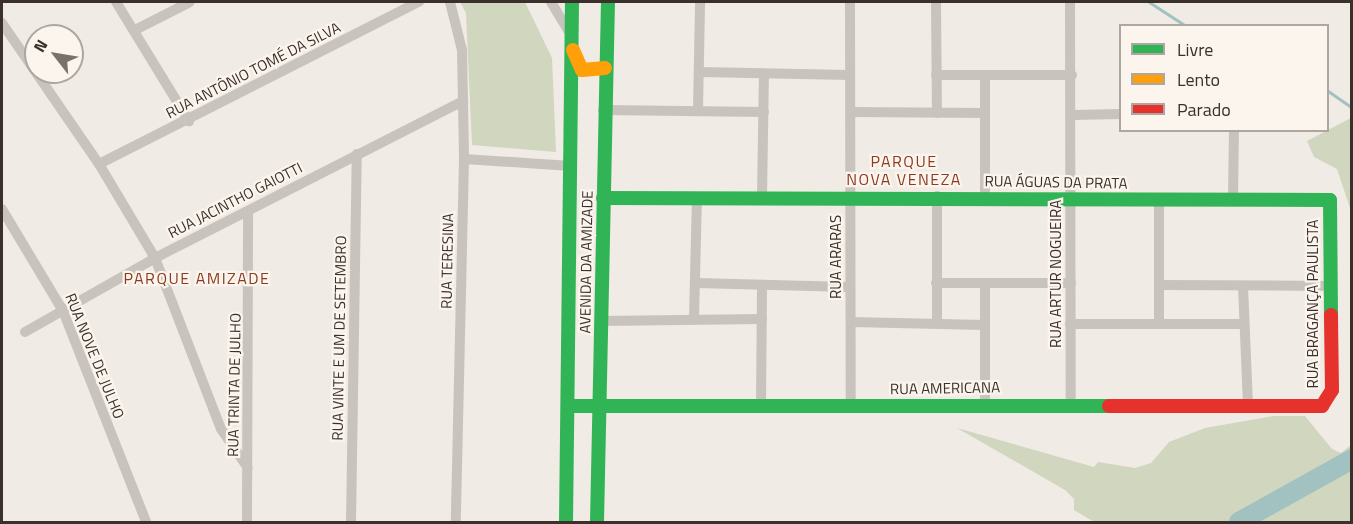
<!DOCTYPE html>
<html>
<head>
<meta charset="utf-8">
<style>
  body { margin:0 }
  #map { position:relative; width:1353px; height:524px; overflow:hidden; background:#f0ebe5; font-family:"Titillium Web",sans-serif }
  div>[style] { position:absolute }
  .green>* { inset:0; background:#d1d6bf }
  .stream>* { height:3px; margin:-1.5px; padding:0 1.5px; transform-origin:1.5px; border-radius:1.5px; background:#a1c2c1 }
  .river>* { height:20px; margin:-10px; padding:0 10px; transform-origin:10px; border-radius:10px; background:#a1c2c1 }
  .street>* { height:10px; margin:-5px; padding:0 5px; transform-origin:5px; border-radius:5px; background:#c9c3be }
  .fast>* { height:14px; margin:-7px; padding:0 7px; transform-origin:7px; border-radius:7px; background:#30b455 }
  .slow>* { height:14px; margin:-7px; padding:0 7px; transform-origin:7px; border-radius:7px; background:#ff9f0a }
  .jam>* { height:14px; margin:-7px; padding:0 7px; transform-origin:7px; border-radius:7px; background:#e5322d }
  span { translate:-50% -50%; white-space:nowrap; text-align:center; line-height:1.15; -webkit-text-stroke:4.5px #fbf5ee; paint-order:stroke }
  .street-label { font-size:15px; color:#3b302b }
  .neighbourhood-label { font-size:16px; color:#8c3b22; letter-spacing:1.5px }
  .frame { position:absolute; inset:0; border:3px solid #3b302b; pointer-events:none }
  .legend { position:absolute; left:1119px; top:24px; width:210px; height:108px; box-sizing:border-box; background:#fbf5ee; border:2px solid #aea6a0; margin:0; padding:8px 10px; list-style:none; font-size:18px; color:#3b302b }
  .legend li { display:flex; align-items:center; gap:12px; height:30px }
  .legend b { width:30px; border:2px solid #aea6a0 }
  .north { position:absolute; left:24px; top:24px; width:60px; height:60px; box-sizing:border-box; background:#fbf5ee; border:2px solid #aea6a0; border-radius:50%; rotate:301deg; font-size:16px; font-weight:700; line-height:24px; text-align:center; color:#3b302b }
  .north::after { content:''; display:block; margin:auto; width:21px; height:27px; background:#7a716c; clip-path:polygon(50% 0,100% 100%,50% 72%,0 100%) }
</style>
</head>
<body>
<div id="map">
  <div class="green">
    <div style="clip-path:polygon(460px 2px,525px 2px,552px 58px,556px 152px,472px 145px,466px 13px)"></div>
    <div style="clip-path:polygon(1351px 118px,1352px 118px,1351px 211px,1337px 169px,1314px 157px,1307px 141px)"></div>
    <div style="clip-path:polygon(1274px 416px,1305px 416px,1332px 449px,1341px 453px,1351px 445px,1351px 522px,1094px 522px,1074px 510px,1074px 499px,1065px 490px,957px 428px,1094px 467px,1098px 462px,1135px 468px,1151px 463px,1169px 442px,1205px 428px)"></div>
  </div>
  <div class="stream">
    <div style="left:1149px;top:2px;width:44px;rotate:33deg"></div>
    <div style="left:1328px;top:91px;width:29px;rotate:35deg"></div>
  </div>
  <div class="river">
    <div style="left:1239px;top:522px;width:129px;rotate:-29.1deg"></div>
  </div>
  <div class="street">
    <div style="left:116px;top:2px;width:140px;rotate:58.5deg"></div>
    <div style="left:450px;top:2px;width:49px;rotate:76deg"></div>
    <div style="left:462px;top:50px;width:109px;rotate:88.9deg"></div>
    <div style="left:464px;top:159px;width:363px;rotate:91.3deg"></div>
    <div style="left:551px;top:2px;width:35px;rotate:59deg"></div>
    <div style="left:850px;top:2px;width:403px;rotate:89.9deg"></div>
    <div style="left:936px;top:2px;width:111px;rotate:89.5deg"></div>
    <div style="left:1070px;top:2px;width:401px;rotate:89.9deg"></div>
    <div style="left:2px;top:23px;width:171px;rotate:55.5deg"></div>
    <div style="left:99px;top:164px;width:109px;rotate:59.2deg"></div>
    <div style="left:155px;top:258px;width:183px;rotate:68.9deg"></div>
    <div style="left:221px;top:429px;width:47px;rotate:55.3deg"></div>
    <div style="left:137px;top:29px;width:59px;rotate:-27deg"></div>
    <div style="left:699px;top:72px;width:151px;rotate:1.1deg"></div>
    <div style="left:936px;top:75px;width:136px"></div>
    <div style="left:603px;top:110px;width:161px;rotate:0.7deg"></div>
    <div style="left:698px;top:110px;width:108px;rotate:-88.9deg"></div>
    <div style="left:851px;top:112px;width:134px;rotate:0.4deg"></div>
    <div style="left:1074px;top:115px;width:46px;rotate:-1.2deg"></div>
    <div style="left:464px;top:159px;width:107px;rotate:3.7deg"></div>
    <div style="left:99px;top:164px;width:359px;rotate:-26.9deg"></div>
    <div style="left:762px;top:197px;width:123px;rotate:-89.1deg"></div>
    <div style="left:985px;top:197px;width:122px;rotate:-90deg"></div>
    <div style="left:1159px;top:199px;width:123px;rotate:90deg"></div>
    <div style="left:1233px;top:199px;width:69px;rotate:-89.2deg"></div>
    <div style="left:2px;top:209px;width:119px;rotate:59.1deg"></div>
    <div style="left:63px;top:311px;width:227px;rotate:68.5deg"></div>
    <div style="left:696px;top:283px;width:154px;rotate:1.5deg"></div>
    <div style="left:936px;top:283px;width:135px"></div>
    <div style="left:1160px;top:285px;width:171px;rotate:0.3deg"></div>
    <div style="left:1243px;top:286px;width:118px;rotate:87.6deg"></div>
    <div style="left:694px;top:319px;width:122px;rotate:-88.6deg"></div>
    <div style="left:602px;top:321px;width:160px;rotate:-0.7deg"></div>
    <div style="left:851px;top:322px;width:134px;rotate:1.3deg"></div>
    <div style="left:937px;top:323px;width:127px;rotate:-90deg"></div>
    <div style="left:1070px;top:324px;width:173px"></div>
    <div style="left:25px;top:332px;width:150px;rotate:-29.6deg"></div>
    <div style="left:155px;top:258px;width:346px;rotate:-27deg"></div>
    <div style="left:761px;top:404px;width:119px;rotate:-89.5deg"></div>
    <div style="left:985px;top:404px;width:119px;rotate:-90deg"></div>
    <div style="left:247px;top:522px;width:310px;rotate:-89.8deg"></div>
    <div style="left:351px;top:522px;width:368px;rotate:-89.1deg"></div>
  </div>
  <div class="fast">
    <div style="left:603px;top:198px;width:727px;rotate:0.16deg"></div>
    <div style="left:1330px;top:200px;width:115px;rotate:89.5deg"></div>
    <div style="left:568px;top:406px;width:541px"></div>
    <div style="left:566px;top:522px;width:520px;rotate:-89.34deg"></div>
    <div style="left:597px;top:522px;width:520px;rotate:-88.79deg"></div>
  </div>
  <div class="slow">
    <div style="left:573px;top:50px;width:22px;rotate:66deg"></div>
    <div style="left:582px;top:70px;width:23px;rotate:-5deg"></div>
  </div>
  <div class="jam">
    <div style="left:1109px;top:406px;width:213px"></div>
    <div style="left:1322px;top:406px;width:19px;rotate:-58deg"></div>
    <div style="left:1332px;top:390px;width:75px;rotate:-90.8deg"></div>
  </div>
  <div class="street-label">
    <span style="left:253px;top:70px;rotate:-27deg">RUA ANTÔNIO TOMÉ DA SILVA</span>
    <span style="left:1056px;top:182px;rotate:1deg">RUA ÁGUAS DA PRATA</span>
    <span style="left:235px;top:200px;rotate:-27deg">RUA JACINTHO GAIOTTI</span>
    <span style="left:836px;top:257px;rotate:-90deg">RUA ARARAS</span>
    <span style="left:447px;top:261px;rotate:-89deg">RUA TERESINA</span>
    <span style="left:586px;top:262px;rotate:-89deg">AVENIDA DA AMIZADE</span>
    <span style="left:1056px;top:274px;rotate:-90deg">RUA ARTUR NOGUEIRA</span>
    <span style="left:1313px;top:304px;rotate:-90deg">RUA BRAGANÇA PAULISTA</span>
    <span style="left:339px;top:338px;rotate:-89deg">RUA VINTE E UM DE SETEMBRO</span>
    <span style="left:95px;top:356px;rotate:68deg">RUA NOVE DE JULHO</span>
    <span style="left:234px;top:385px;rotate:-89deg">RUA TRINTA DE JULHO</span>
    <span style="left:945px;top:388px;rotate:-1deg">RUA AMERICANA</span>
  </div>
  <div class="neighbourhood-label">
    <span style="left:904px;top:170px">PARQUE<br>NOVA VENEZA</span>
    <span style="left:197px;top:278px">PARQUE AMIZADE</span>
  </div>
  <div class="frame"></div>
  <ul class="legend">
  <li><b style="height:8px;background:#30b455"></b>Livre</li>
  <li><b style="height:8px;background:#ff9f0a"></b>Lento</li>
  <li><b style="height:8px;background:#e5322d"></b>Parado</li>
  </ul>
  <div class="north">N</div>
</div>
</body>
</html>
